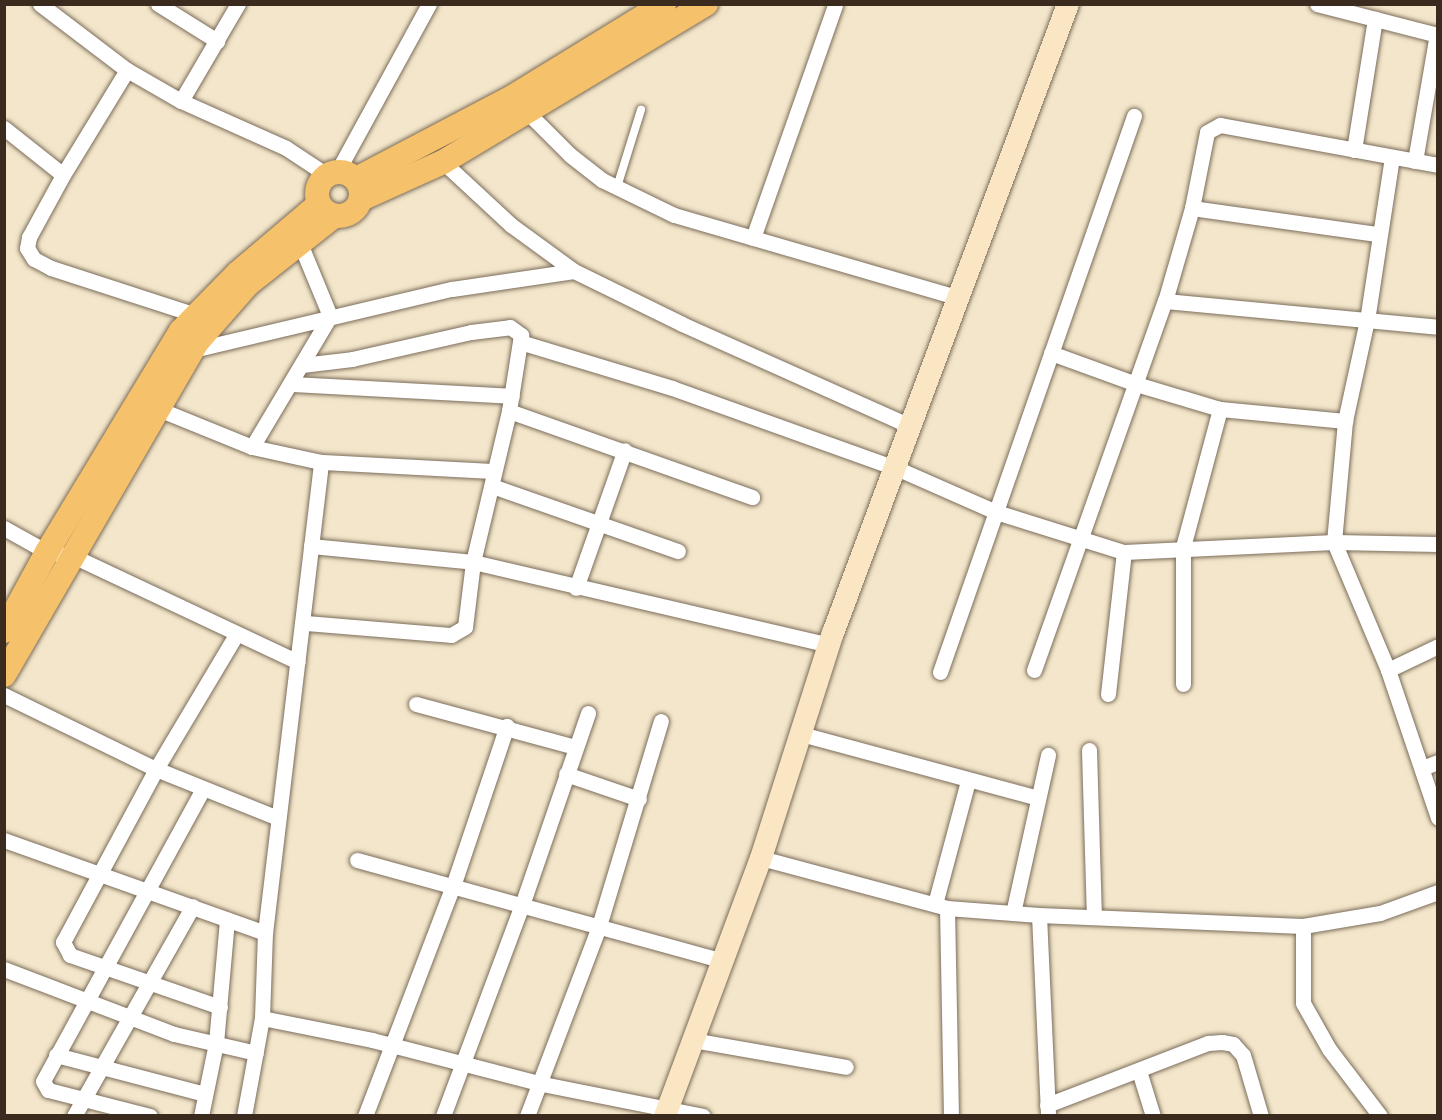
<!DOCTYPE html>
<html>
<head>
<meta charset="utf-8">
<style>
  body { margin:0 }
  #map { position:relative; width:1442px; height:1120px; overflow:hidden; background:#f3e6ca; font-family:Alegreya,serif }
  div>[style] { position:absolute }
  .roads { filter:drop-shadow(0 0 2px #7b6c5a) drop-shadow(0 0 2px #7b6c5a) }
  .lane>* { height:8px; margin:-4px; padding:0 4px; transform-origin:4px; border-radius:4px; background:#fff }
  .street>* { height:15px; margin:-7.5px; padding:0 7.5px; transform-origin:7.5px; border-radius:7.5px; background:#fff }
  .secondary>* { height:22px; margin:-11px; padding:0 11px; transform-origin:11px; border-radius:11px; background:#fbe6c4 }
  .primary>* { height:24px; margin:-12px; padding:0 12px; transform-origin:12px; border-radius:12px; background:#f5c16b }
  .primary>.ring { margin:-12px; padding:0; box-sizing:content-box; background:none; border:24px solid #f5c16b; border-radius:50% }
  span { translate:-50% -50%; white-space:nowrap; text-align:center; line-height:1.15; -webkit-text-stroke:5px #fcf5e5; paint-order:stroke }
  .frame { position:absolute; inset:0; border:6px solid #3b2a1e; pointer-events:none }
</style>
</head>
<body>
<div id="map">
  <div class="roads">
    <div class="lane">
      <div style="left:617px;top:187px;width:81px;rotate:-72.7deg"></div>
    </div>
    <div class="street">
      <div style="left:40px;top:4px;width:109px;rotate:37.2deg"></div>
      <div style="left:127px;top:70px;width:62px;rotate:29.9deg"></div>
      <div style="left:181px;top:101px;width:115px;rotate:24.1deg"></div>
      <div style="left:286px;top:148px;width:49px;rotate:33.4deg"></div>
      <div style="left:158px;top:4px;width:70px;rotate:32.1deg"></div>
      <div style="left:1317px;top:4px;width:125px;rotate:14.4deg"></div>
      <div style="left:127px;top:70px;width:123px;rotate:121.4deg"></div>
      <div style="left:63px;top:175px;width:71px;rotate:118.7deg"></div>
      <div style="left:29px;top:237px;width:11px;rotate:100deg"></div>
      <div style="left:27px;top:248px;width:13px;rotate:58deg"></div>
      <div style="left:34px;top:259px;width:19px;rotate:28deg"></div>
      <div style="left:51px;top:268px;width:152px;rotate:18deg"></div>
      <div style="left:181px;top:101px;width:113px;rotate:-59.6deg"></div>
      <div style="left:521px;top:106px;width:69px;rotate:45deg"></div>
      <div style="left:570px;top:155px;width:41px;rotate:38deg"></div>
      <div style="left:602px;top:180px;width:80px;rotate:25.9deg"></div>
      <div style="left:674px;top:215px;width:297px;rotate:16.2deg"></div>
      <div style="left:4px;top:128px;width:75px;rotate:38.5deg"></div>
      <div style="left:1354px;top:150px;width:133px;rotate:-80.9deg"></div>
      <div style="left:1392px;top:157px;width:165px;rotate:98.7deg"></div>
      <div style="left:1367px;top:320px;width:103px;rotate:102.3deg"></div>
      <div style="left:1345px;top:421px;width:121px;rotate:95.2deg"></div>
      <div style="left:1334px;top:542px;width:139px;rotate:67.1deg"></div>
      <div style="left:1388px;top:670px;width:156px;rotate:71.3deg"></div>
      <div style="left:1415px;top:161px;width:129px;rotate:-80.2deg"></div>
      <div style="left:443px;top:162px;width:93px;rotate:42.8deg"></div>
      <div style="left:511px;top:225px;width:78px;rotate:36.1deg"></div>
      <div style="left:574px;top:271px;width:120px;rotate:26.1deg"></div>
      <div style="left:682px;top:324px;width:252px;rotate:24.1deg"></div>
      <div style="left:337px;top:172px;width:192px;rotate:-61.3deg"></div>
      <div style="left:1192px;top:208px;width:188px;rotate:8deg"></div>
      <div style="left:753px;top:238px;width:247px;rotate:-70.6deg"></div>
      <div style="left:1165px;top:301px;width:274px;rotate:5.4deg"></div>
      <div style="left:520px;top:342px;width:159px;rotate:16.8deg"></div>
      <div style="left:672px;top:388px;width:238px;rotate:19.7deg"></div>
      <div style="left:896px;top:468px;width:109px;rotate:23.7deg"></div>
      <div style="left:996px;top:512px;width:134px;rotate:17.4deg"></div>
      <div style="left:1124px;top:552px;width:210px;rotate:-2.7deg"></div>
      <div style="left:1334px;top:542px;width:104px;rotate:1.1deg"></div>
      <div style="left:193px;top:350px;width:266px;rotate:-13.3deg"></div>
      <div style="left:452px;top:289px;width:123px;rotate:-8.4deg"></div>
      <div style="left:1051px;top:353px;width:90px;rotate:20deg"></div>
      <div style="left:1136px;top:384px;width:88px;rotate:16.6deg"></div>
      <div style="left:302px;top:365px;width:50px;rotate:-6.8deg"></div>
      <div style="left:352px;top:359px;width:122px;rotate:-12.8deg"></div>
      <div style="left:471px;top:332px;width:39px;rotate:-7deg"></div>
      <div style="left:510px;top:327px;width:14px;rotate:36deg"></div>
      <div style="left:521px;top:335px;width:77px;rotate:99deg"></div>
      <div style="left:509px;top:411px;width:155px;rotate:103.4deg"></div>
      <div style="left:473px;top:562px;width:65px;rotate:97deg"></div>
      <div style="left:465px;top:627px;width:16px;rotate:150deg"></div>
      <div style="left:451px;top:635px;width:147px;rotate:-175.3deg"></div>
      <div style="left:291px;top:384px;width:221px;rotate:3.1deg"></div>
      <div style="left:151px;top:406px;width:109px;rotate:22.1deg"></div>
      <div style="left:252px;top:447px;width:71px;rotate:12.3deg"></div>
      <div style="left:321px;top:462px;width:173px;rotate:3deg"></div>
      <div style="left:509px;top:411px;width:258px;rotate:19.5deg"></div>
      <div style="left:252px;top:447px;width:152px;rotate:-59.2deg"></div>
      <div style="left:330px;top:316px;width:87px;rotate:-112.4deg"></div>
      <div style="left:492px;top:486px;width:197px;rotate:19.3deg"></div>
      <div style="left:4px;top:528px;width:49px;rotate:29.2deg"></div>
      <div style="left:47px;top:552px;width:28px;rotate:10deg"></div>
      <div style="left:75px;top:557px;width:246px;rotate:25.2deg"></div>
      <div style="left:311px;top:546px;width:163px;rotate:5.6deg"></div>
      <div style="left:473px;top:562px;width:366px;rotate:13.1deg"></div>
      <div style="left:576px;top:588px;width:146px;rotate:-70.5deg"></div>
      <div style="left:1034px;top:670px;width:392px;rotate:-70.5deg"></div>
      <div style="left:1165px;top:301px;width:97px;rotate:-73.8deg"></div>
      <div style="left:1192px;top:208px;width:77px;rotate:-78.8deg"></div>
      <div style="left:1207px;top:132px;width:15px;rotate:-28deg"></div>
      <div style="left:1220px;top:125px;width:222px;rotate:10.4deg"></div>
      <div style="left:1388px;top:670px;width:55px;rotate:-25.6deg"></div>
      <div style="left:940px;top:672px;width:589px;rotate:-70.77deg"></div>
      <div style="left:1183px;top:684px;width:137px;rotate:-90deg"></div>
      <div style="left:1183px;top:547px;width:143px;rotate:-75deg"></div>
      <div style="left:1220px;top:409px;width:126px;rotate:5.5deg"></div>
      <div style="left:1108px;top:694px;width:143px;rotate:-83.6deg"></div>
      <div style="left:4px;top:695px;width:169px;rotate:26deg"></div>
      <div style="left:156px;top:769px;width:131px;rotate:21.9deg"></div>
      <div style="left:416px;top:704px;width:165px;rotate:15.1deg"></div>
      <div style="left:801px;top:734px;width:245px;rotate:15.1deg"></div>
      <div style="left:1089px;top:750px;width:167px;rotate:88.3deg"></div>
      <div style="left:1422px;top:768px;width:17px;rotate:-21deg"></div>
      <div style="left:566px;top:774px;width:77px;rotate:18.9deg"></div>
      <div style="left:4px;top:840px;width:277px;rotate:19.6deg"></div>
      <div style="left:761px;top:858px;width:193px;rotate:15deg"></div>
      <div style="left:947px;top:908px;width:92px;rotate:4.4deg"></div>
      <div style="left:1039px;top:915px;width:264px;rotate:2.4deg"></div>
      <div style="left:1303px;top:926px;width:78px;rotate:-9.6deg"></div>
      <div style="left:1380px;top:913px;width:62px;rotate:-19.9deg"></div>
      <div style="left:357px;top:860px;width:377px;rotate:15.4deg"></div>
      <div style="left:935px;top:904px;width:127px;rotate:-75deg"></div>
      <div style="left:947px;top:908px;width:208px;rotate:88.9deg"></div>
      <div style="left:1013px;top:913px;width:162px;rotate:-77.5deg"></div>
      <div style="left:1039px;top:915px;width:198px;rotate:87.4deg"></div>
      <div style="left:1303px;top:926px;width:77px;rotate:90deg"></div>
      <div style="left:1303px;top:1003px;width:53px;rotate:60.5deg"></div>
      <div style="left:1329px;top:1049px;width:84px;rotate:52.7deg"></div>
      <div style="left:4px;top:969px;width:182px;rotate:20.9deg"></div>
      <div style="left:174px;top:1034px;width:84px;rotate:13deg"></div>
      <div style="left:220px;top:1007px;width:159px;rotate:-160.9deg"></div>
      <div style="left:70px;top:955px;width:15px;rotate:-118deg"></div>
      <div style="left:63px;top:942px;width:196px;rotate:-61.7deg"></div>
      <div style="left:156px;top:769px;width:156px;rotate:-59.2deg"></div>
      <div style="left:262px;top:1018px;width:112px;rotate:11.3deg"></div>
      <div style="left:372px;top:1040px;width:171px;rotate:14.5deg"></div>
      <div style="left:538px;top:1083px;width:168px;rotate:11.3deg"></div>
      <div style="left:692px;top:1040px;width:156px;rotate:9.9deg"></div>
      <div style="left:56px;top:1055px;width:154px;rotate:14.7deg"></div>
      <div style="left:1139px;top:1071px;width:47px;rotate:72.7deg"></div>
      <div style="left:1047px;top:1105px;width:173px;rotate:-21.1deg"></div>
      <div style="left:1208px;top:1043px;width:14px;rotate:-4deg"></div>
      <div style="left:1222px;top:1042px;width:11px;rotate:10deg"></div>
      <div style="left:1233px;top:1044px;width:15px;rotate:48deg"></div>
      <div style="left:1243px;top:1055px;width:64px;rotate:73.6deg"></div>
      <div style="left:74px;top:1116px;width:241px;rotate:-60.5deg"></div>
      <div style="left:150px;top:1116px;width:105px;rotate:-165.7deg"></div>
      <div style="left:48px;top:1090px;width:10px;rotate:-119deg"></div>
      <div style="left:43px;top:1081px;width:332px;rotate:-61.3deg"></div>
      <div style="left:201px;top:1116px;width:75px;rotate:-78.4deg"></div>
      <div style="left:216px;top:1043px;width:124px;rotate:-84.9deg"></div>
      <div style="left:244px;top:1116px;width:100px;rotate:-79.6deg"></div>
      <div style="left:262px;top:1018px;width:85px;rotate:-88deg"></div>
      <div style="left:265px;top:933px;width:474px;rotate:-83.2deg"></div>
      <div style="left:365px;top:1116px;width:246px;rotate:-69.1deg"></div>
      <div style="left:453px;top:886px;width:169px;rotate:-71.4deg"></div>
      <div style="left:443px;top:1116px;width:225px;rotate:-69.5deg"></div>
      <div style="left:522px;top:905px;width:203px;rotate:-71deg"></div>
      <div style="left:527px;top:1116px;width:203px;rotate:-69.2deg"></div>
      <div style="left:599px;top:926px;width:214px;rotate:-73.2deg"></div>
    </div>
    <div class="secondary">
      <div style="left:665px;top:1116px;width:275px;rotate:-69.6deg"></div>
      <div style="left:761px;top:858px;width:236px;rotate:-72.3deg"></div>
      <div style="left:833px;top:633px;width:671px;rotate:-69.51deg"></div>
    </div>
    <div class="primary">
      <div class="ring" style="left:317px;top:172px;width:20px;height:20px"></div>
      <div style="left:356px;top:179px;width:178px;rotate:-27.7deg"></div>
      <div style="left:514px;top:96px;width:176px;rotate:-31.5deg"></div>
      <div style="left:361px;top:199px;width:90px;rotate:-24.3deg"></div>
      <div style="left:443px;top:162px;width:307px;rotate:-31deg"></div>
      <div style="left:4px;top:631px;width:90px;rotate:-61.4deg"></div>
      <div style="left:47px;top:552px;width:258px;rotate:-58.8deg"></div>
      <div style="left:181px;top:331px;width:81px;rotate:-45.5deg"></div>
      <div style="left:238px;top:273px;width:106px;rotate:-40.4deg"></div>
      <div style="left:4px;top:675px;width:386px;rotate:-59.9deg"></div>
      <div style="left:198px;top:341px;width:76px;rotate:-48.7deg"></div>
      <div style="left:248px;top:284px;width:110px;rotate:-38.3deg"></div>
    </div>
  </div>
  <div class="frame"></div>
</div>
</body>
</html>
